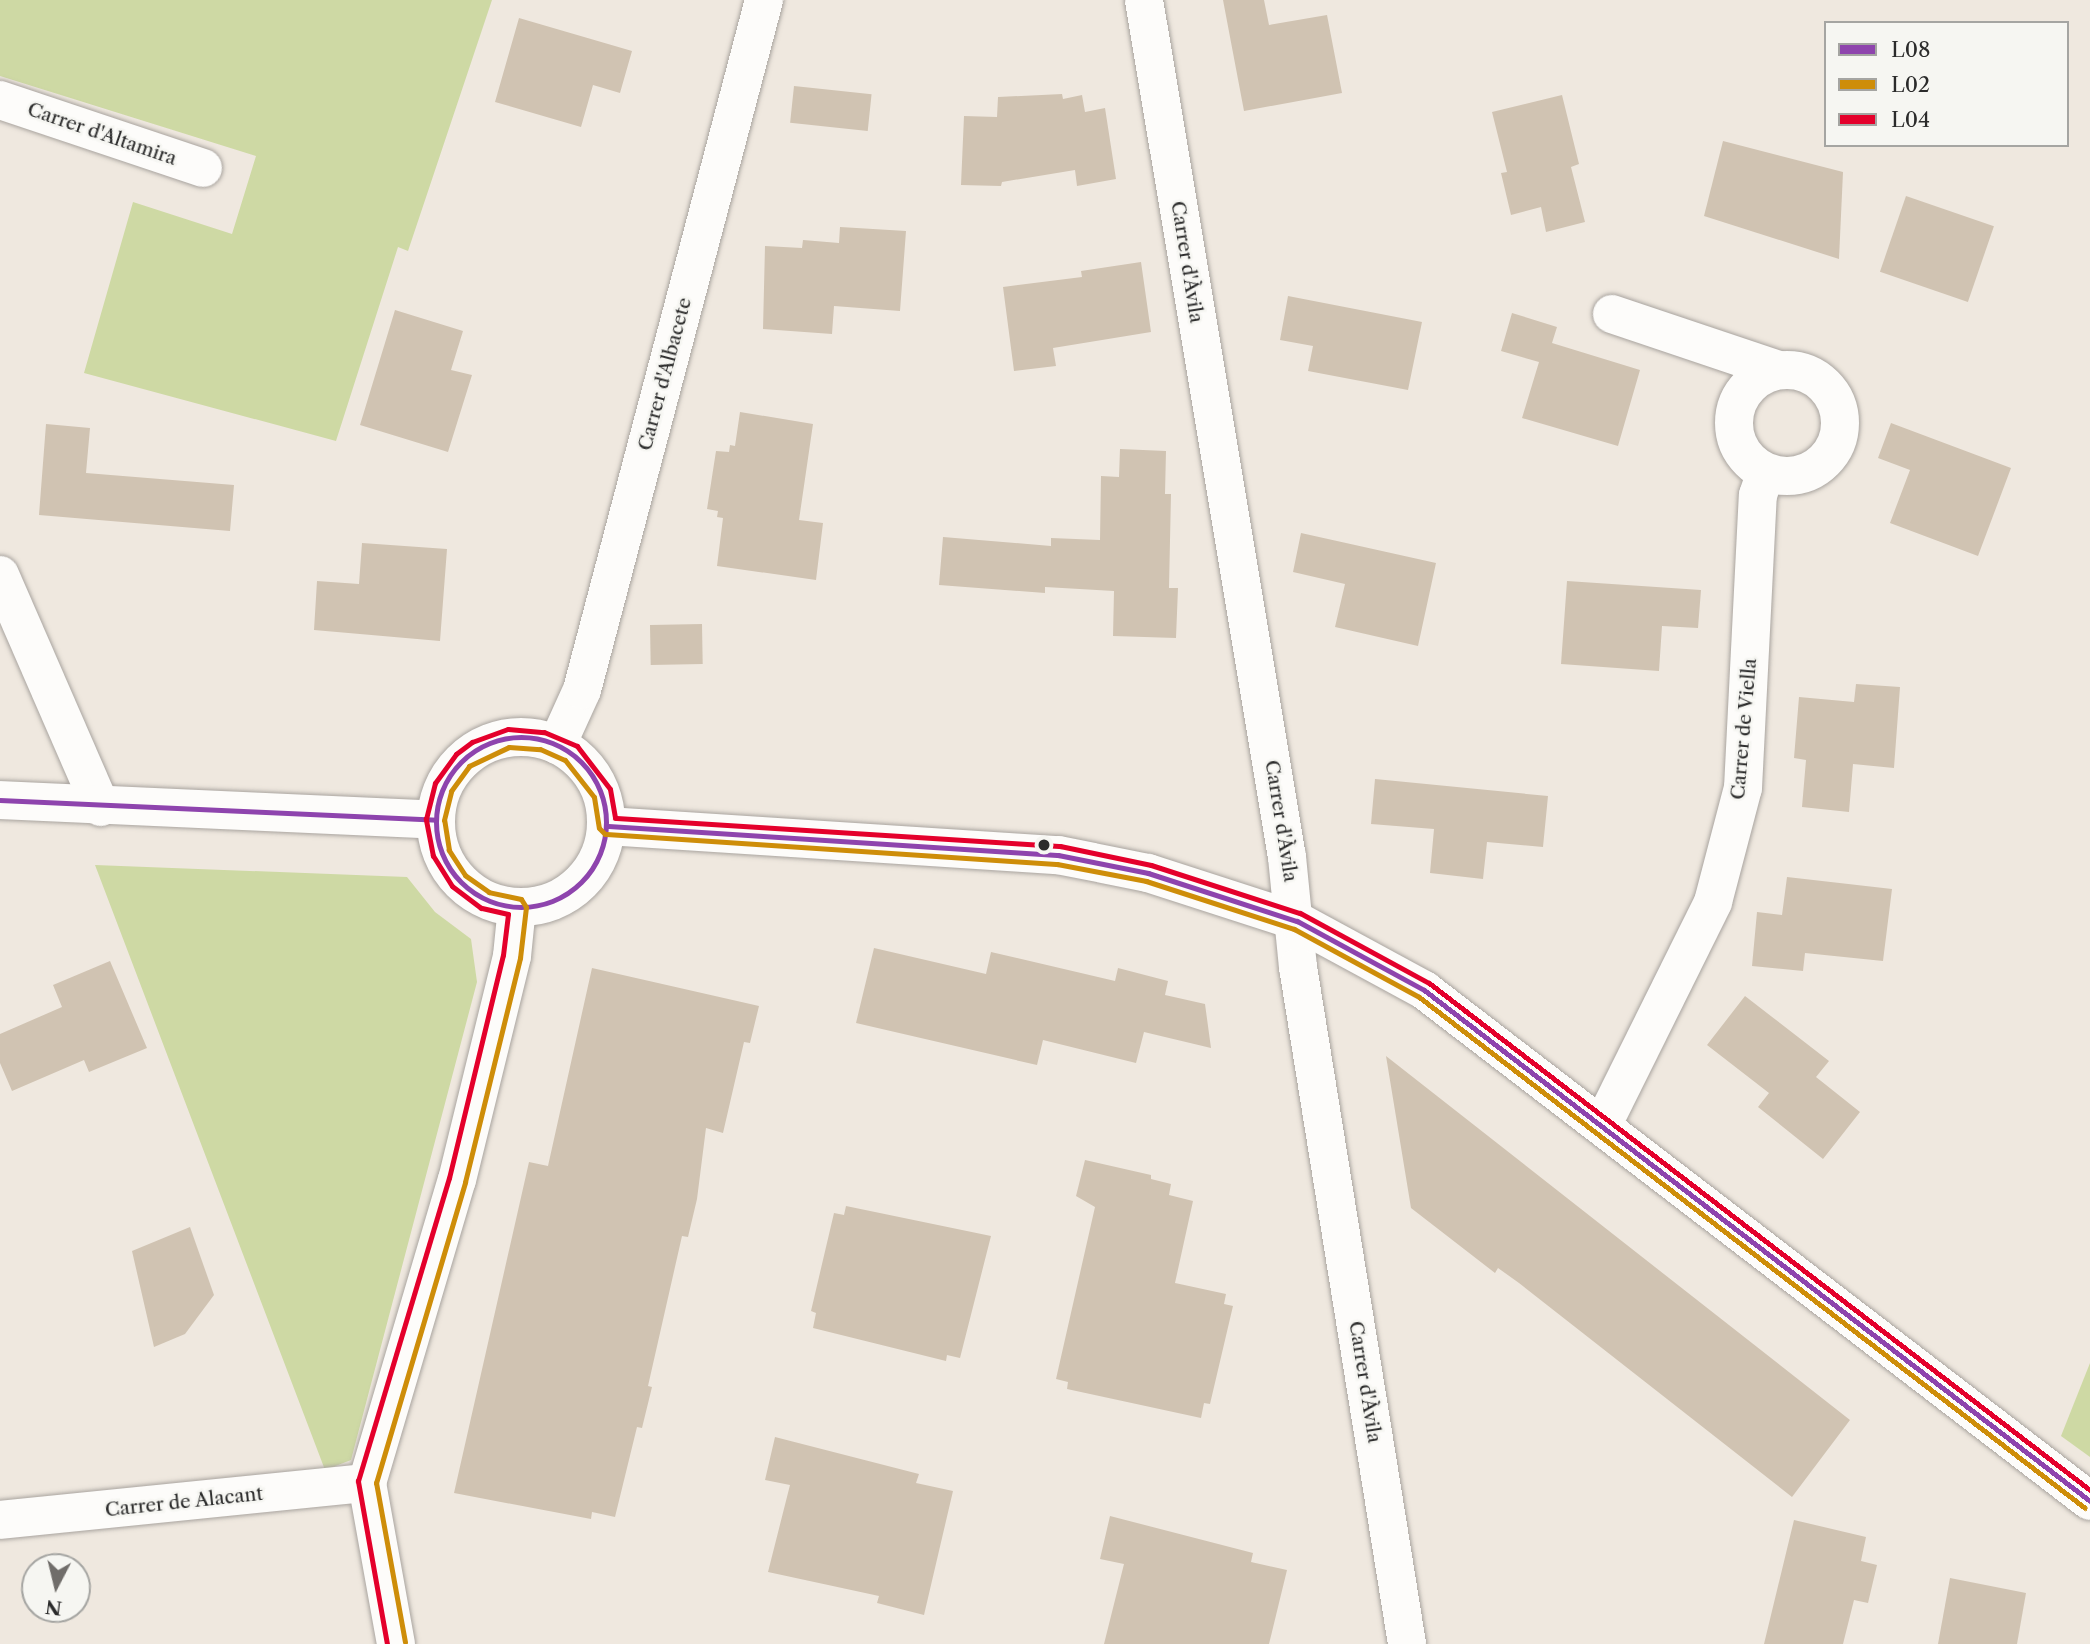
<!DOCTYPE html>
<html>
<head>
<meta charset="utf-8">
<style>
  body { margin:0 }
  #map { position:relative; width:2090px; height:1644px; overflow:hidden; background:#efe8df; font-family:"Libre Caslon Text",serif }
  div>[style] { position:absolute }
  .green>* { inset:0; background:#ced9a4 }
  .building>* { inset:0; background:#d0c3b2; transform-origin:0 0 }
  .roads { filter:drop-shadow(0 0 2px #a9a49f) drop-shadow(0 0 2px #a9a49f) }
  .minor>* { height:38px; margin:-19px; padding:0 19px; transform-origin:19px; border-radius:19px; background:#fdfcfa }
  .minor>.ring { margin:-19px; padding:0; box-sizing:content-box; background:none; border:38px solid #fdfcfa; border-radius:50% }
  .tertiary>* { height:38px; margin:-19px; padding:0 19px; transform-origin:19px; border-radius:19px; background:#fdfcfa }
  .tertiary>.ring { margin:-19px; padding:0; box-sizing:content-box; background:none; border:38px solid #fdfcfa; border-radius:50% }
  .bus-1>* { height:5px; margin:-2.5px; padding:0 2.5px; transform-origin:2.5px; border-radius:2.5px; background:#8e44ad }
  .bus-1>.ring { margin:-2.5px; padding:0; box-sizing:content-box; background:none; border:5px solid #8e44ad; border-radius:50% }
  .bus-2>* { height:5px; margin:-2.5px; padding:0 2.5px; transform-origin:2.5px; border-radius:2.5px; background:#ce8d09 }
  .bus-3>* { height:5px; margin:-2.5px; padding:0 2.5px; transform-origin:2.5px; border-radius:2.5px; background:#e4002b }
  .dots>* { width:19px; height:19px; translate:-50% -50%; box-sizing:border-box; border:4px solid #f6f6f2; border-radius:50% }
  span { translate:-50% -50%; white-space:nowrap; text-align:center; line-height:1.15; -webkit-text-stroke:5px #f6f6f2; paint-order:stroke }
  .street-label { font-size:19px; color:#2b2b2b }
  .legend { position:absolute; left:1824px; top:21px; width:245px; height:126px; box-sizing:border-box; background:#f6f6f2; border:2px solid #a5a5a2; margin:0; padding:9px 12px; list-style:none; font-size:21px; color:#2b2b2b }
  .legend li { display:flex; align-items:center; gap:14px; height:35px }
  .legend b { width:35px; border:2px solid #a5a5a2 }
  .north { position:absolute; left:21px; top:1553px; width:70px; height:70px; box-sizing:border-box; background:#f6f6f2; border:2px solid #a5a5a2; border-radius:50%; rotate:187deg; font-size:19px; font-weight:700; line-height:28px; text-align:center; color:#2b2b2b }
  .north::after { content:''; display:block; margin:auto; width:24px; height:32px; background:#706d6a; clip-path:polygon(50% 0,100% 100%,50% 72%,0 100%) }
</style>
</head>
<body>
<div id="map">
  <div class="green">
    <div style="clip-path:polygon(0 0,492px 0,408px 251px,398px 247px,336px 441px,84px 373px,133px 202px,232px 234px,256px 156px,0 76px)"></div>
    <div style="clip-path:polygon(95px 865px,407px 877px,435px 912px,471px 939px,477px 982px,351px 1460px,325px 1470px)"></div>
    <div style="clip-path:polygon(2090px 1363px,2090px 1457px,2061px 1436px)"></div>
  </div>
  <div class="building">
    <div style="clip-path:polygon(1223px 0,1264px 0,1269px 25px,1327px 15px,1342px 93px,1244px 111px)"></div>
    <div style="clip-path:polygon(519px 18px,632px 51px,620px 93px,593px 85px,581px 127px,495px 102px)"></div>
    <div style="left:794px;top:86px;width:78px;height:37px;rotate:6deg"></div>
    <div style="clip-path:polygon(1062px 94px,1063px 99px,1082px 95px,1085px 112px,1105px 108px,1116px 179px,1077px 186px,1075px 170px,1002px 182px,1001px 186px,961px 185px,964px 116px,997px 117px,998px 97px)"></div>
    <div style="clip-path:polygon(1562px 95px,1579px 164px,1571px 167px,1585px 222px,1546px 232px,1541px 207px,1511px 215px,1501px 173px,1507px 172px,1492px 112px)"></div>
    <div style="clip-path:polygon(1723px 141px,1843px 172px,1839px 259px,1704px 216px)"></div>
    <div style="left:1906px;top:196px;width:93px;height:80px;rotate:19deg"></div>
    <div style="clip-path:polygon(840px 227px,906px 231px,900px 311px,834px 306px,832px 334px,763px 329px,765px 246px,802px 248px,803px 240px,839px 243px)"></div>
    <div style="clip-path:polygon(1141px 262px,1151px 332px,1053px 348px,1056px 366px,1014px 371px,1003px 287px,1082px 277px,1081px 271px)"></div>
    <div style="clip-path:polygon(1288px 296px,1422px 322px,1408px 390px,1308px 371px,1313px 346px,1280px 340px)"></div>
    <div style="clip-path:polygon(395px 310px,463px 331px,451px 370px,472px 375px,448px 452px,360px 425px)"></div>
    <div style="clip-path:polygon(1512px 313px,1557px 327px,1552px 343px,1640px 370px,1618px 446px,1522px 418px,1539px 362px,1501px 351px)"></div>
    <div style="clip-path:polygon(740px 412px,813px 424px,799px 520px,823px 523px,816px 580px,717px 566px,723px 518px,717px 517px,718px 511px,707px 509px,716px 451px,729px 452px,730px 445px,735px 446px)"></div>
    <div style="clip-path:polygon(1891px 423px,2011px 468px,1978px 556px,1890px 523px,1910px 470px,1878px 458px)"></div>
    <div style="clip-path:polygon(46px 424px,90px 428px,86px 473px,234px 485px,230px 531px,39px 515px)"></div>
    <div style="clip-path:polygon(1120px 449px,1166px 451px,1165px 494px,1171px 494px,1169px 588px,1178px 588px,1176px 638px,1113px 636px,1114px 591px,1045px 587px,1045px 593px,939px 585px,943px 537px,1051px 546px,1051px 538px,1100px 540px,1101px 476px,1119px 477px)"></div>
    <div style="clip-path:polygon(1301px 533px,1436px 563px,1418px 646px,1335px 627px,1345px 584px,1293px 572px)"></div>
    <div style="clip-path:polygon(362px 543px,447px 549px,440px 641px,314px 630px,317px 581px,359px 584px)"></div>
    <div style="clip-path:polygon(1567px 581px,1701px 590px,1698px 628px,1662px 626px,1659px 671px,1561px 664px)"></div>
    <div style="left:702px;top:624px;width:40px;height:52px;rotate:89deg"></div>
    <div style="clip-path:polygon(1856px 684px,1900px 687px,1894px 768px,1853px 764px,1849px 812px,1802px 807px,1806px 760px,1794px 758px,1799px 697px,1854px 702px)"></div>
    <div style="clip-path:polygon(1375px 779px,1548px 796px,1543px 847px,1487px 842px,1483px 879px,1430px 873px,1434px 829px,1371px 824px)"></div>
    <div style="clip-path:polygon(1787px 877px,1892px 889px,1883px 961px,1805px 953px,1803px 971px,1752px 966px,1757px 912px,1782px 915px)"></div>
    <div style="clip-path:polygon(874px 948px,986px 974px,991px 952px,1115px 981px,1118px 968px,1168px 981px,1165px 995px,1205px 1004px,1211px 1048px,1144px 1032px,1136px 1063px,1043px 1040px,1037px 1065px,856px 1023px)"></div>
    <div style="clip-path:polygon(110px 961px,147px 1048px,89px 1072px,84px 1060px,12px 1091px,0 1063px,0 1034px,62px 1007px,53px 985px)"></div>
    <div style="clip-path:polygon(592px 968px,759px 1006px,750px 1043px,744px 1042px,723px 1133px,706px 1128px,697px 1199px,688px 1237px,682px 1236px,648px 1386px,652px 1387px,642px 1428px,637px 1427px,615px 1517px,592px 1512px,591px 1519px,454px 1493px,529px 1162px,548px 1166px)"></div>
    <div style="clip-path:polygon(1745px 996px,1829px 1061px,1816px 1077px,1860px 1112px,1823px 1159px,1758px 1107px,1769px 1093px,1707px 1045px)"></div>
    <div style="clip-path:polygon(1386px 1056px,1850px 1420px,1792px 1497px,1519px 1283px,1498px 1268px,1495px 1273px,1411px 1208px)"></div>
    <div style="clip-path:polygon(1085px 1160px,1151px 1175px,1151px 1179px,1171px 1184px,1169px 1195px,1193px 1201px,1175px 1283px,1226px 1294px,1224px 1304px,1233px 1306px,1210px 1404px,1204px 1403px,1201px 1418px,1067px 1389px,1068px 1382px,1056px 1379px,1095px 1207px,1076px 1196px)"></div>
    <div style="clip-path:polygon(846px 1206px,991px 1236px,960px 1358px,947px 1355px,946px 1361px,813px 1328px,816px 1313px,811px 1311px,834px 1213px,844px 1215px)"></div>
    <div style="clip-path:polygon(190px 1227px,214px 1295px,185px 1334px,154px 1347px,132px 1251px)"></div>
    <div style="clip-path:polygon(775px 1437px,919px 1474px,916px 1483px,953px 1491px,924px 1615px,877px 1603px,879px 1596px,768px 1572px,790px 1485px,765px 1480px)"></div>
    <div style="clip-path:polygon(1110px 1516px,1253px 1553px,1251px 1562px,1287px 1570px,1269px 1644px,1104px 1644px,1124px 1564px,1100px 1559px)"></div>
    <div style="clip-path:polygon(1794px 1520px,1866px 1537px,1861px 1561px,1877px 1565px,1868px 1603px,1854px 1600px,1843px 1644px,1764px 1644px)"></div>
    <div style="clip-path:polygon(1950px 1578px,2026px 1593px,2017px 1644px,1938px 1644px)"></div>
  </div>
  <div class="roads">
    <div class="minor">
      <div style="left:1144px;top:0;width:869px;rotate:80.53deg"></div>
      <div style="left:1287px;top:857px;width:111px;rotate:84.3deg"></div>
      <div style="left:1298px;top:967px;width:686px;rotate:80.85deg"></div>
      <div style="left:0;top:100px;width:214px;rotate:18.5deg"></div>
      <div style="left:1612px;top:314px;width:175px;rotate:18.6deg"></div>
      <div class="ring" style="left:1734px;top:370px;width:68px;height:68px"></div>
      <div style="left:0;top:575px;width:253px;rotate:66.5deg"></div>
      <div style="left:557px;top:745px;width:60px;rotate:-65.6deg"></div>
      <div style="left:582px;top:690px;width:714px;rotate:-75.22deg"></div>
      <div style="left:1602px;top:1126px;width:250px;rotate:-63.6deg"></div>
      <div style="left:1713px;top:902px;width:118px;rotate:-75.3deg"></div>
      <div style="left:1743px;top:788px;width:293px;rotate:-87.1deg"></div>
      <div style="left:1758px;top:495px;width:24px;rotate:-71deg"></div>
      <div style="left:0;top:1520px;width:369px;rotate:-5.8deg"></div>
    </div>
    <div class="tertiary">
      <div class="ring" style="left:436px;top:737px;width:132px;height:132px"></div>
      <div style="left:0;top:800px;width:435px;rotate:2.6deg"></div>
      <div style="left:607px;top:826px;width:452px;rotate:3.7deg"></div>
      <div style="left:1058px;top:855px;width:92px;rotate:11.3deg"></div>
      <div style="left:1148px;top:873px;width:157px;rotate:17.9deg"></div>
      <div style="left:1297px;top:921px;width:145px;rotate:28.5deg"></div>
      <div style="left:1424px;top:990px;width:839px;rotate:37.5deg"></div>
      <div style="left:396px;top:1644px;width:164px;rotate:-100.2deg"></div>
      <div style="left:367px;top:1483px;width:316px;rotate:-73.5deg"></div>
      <div style="left:457px;top:1180px;width:231px;rotate:-76.2deg"></div>
      <div style="left:512px;top:956px;width:49px;rotate:-84.2deg"></div>
    </div>
  </div>
  <div class="bus-1">
    <div class="ring" style="left:436px;top:737px;width:165px;height:165px"></div>
    <div style="left:0;top:800px;width:435px;rotate:2.6deg"></div>
    <div style="left:607px;top:826px;width:452px;rotate:3.7deg"></div>
    <div style="left:1058px;top:855px;width:92px;rotate:11.3deg"></div>
    <div style="left:1148px;top:873px;width:157px;rotate:17.9deg"></div>
    <div style="left:1297px;top:921px;width:145px;rotate:28.5deg"></div>
    <div style="left:1424px;top:990px;width:839px;rotate:37.5deg"></div>
  </div>
  <div class="bus-2">
    <div style="left:405px;top:1642px;width:162px;rotate:-100.3deg"></div>
    <div style="left:376px;top:1483px;width:314px;rotate:-73.5deg"></div>
    <div style="left:465px;top:1182px;width:231px;rotate:-76.2deg"></div>
    <div style="left:520px;top:958px;width:51px;rotate:-83.3deg"></div>
    <div style="left:526px;top:907px;width:9px;rotate:-122deg"></div>
    <div style="left:521px;top:899px;width:33px;rotate:-168deg"></div>
    <div style="left:489px;top:892px;width:29px;rotate:-145deg"></div>
    <div style="left:465px;top:875px;width:30px;rotate:-123deg"></div>
    <div style="left:449px;top:850px;width:30px;rotate:-99deg"></div>
    <div style="left:444px;top:820px;width:30px;rotate:-76deg"></div>
    <div style="left:451px;top:791px;width:31px;rotate:-54deg"></div>
    <div style="left:469px;top:766px;width:44px;rotate:-25.4deg"></div>
    <div style="left:509px;top:747px;width:31px;rotate:4deg"></div>
    <div style="left:540px;top:749px;width:27px;rotate:24deg"></div>
    <div style="left:565px;top:760px;width:47px;rotate:51.9deg"></div>
    <div style="left:594px;top:797px;width:31px;rotate:81deg"></div>
    <div style="left:599px;top:828px;width:8px;rotate:45deg"></div>
    <div style="left:605px;top:834px;width:453px;rotate:3.8deg"></div>
    <div style="left:1057px;top:864px;width:91px;rotate:10.8deg"></div>
    <div style="left:1146px;top:881px;width:156px;rotate:18deg"></div>
    <div style="left:1294px;top:929px;width:142px;rotate:28.5deg"></div>
    <div style="left:1419px;top:997px;width:839px;rotate:37.5deg"></div>
  </div>
  <div class="bus-3">
    <div style="left:387px;top:1644px;width:166px;rotate:-100.1deg"></div>
    <div style="left:358px;top:1481px;width:316px;rotate:-73.3deg"></div>
    <div style="left:449px;top:1178px;width:229px;rotate:-76.4deg"></div>
    <div style="left:503px;top:955px;width:41px;rotate:-83deg"></div>
    <div style="left:508px;top:914px;width:28px;rotate:-167deg"></div>
    <div style="left:481px;top:908px;width:36px;rotate:-143deg"></div>
    <div style="left:452px;top:886px;width:36px;rotate:-122deg"></div>
    <div style="left:433px;top:856px;width:38px;rotate:-101deg"></div>
    <div style="left:426px;top:819px;width:37px;rotate:-76deg"></div>
    <div style="left:435px;top:783px;width:36px;rotate:-54deg"></div>
    <div style="left:456px;top:754px;width:20px;rotate:-37deg"></div>
    <div style="left:472px;top:742px;width:38px;rotate:-20deg"></div>
    <div style="left:508px;top:729px;width:36px;rotate:5deg"></div>
    <div style="left:544px;top:732px;width:36px;rotate:23deg"></div>
    <div style="left:577px;top:746px;width:54px;rotate:52.5deg"></div>
    <div style="left:610px;top:789px;width:29px;rotate:80deg"></div>
    <div style="left:615px;top:818px;width:446px;rotate:3.6deg"></div>
    <div style="left:1060px;top:846px;width:93px;rotate:11.8deg"></div>
    <div style="left:1151px;top:865px;width:157px;rotate:17.9deg"></div>
    <div style="left:1300px;top:913px;width:147px;rotate:28.5deg"></div>
    <div style="left:1429px;top:983px;width:833px;rotate:37.49deg"></div>
  </div>
  <div class="dots">
    <div style="left:1044px;top:845px;background:#2b2b2b"></div>
  </div>
  <div class="street-label">
    <span style="left:102px;top:134px;rotate:19deg">Carrer d'Altamira</span>
    <span style="left:1187px;top:262px;rotate:81deg">Carrer d'Àvila</span>
    <span style="left:665px;top:374px;rotate:-75deg">Carrer d'Albacete</span>
    <span style="left:1744px;top:729px;rotate:-85deg">Carrer de Viella</span>
    <span style="left:1281px;top:821px;rotate:81deg">Carrer d'Àvila</span>
    <span style="left:1365px;top:1382px;rotate:81deg">Carrer d'Àvila</span>
    <span style="left:184px;top:1502px;rotate:-6deg">Carrer de Alacant</span>
  </div>
  <ul class="legend">
  <li><b style="height:9px;background:#8e44ad"></b>L08</li>
  <li><b style="height:9px;background:#ce8d09"></b>L02</li>
  <li><b style="height:9px;background:#e4002b"></b>L04</li>
  </ul>
  <div class="north">N</div>
</div>
</body>
</html>
